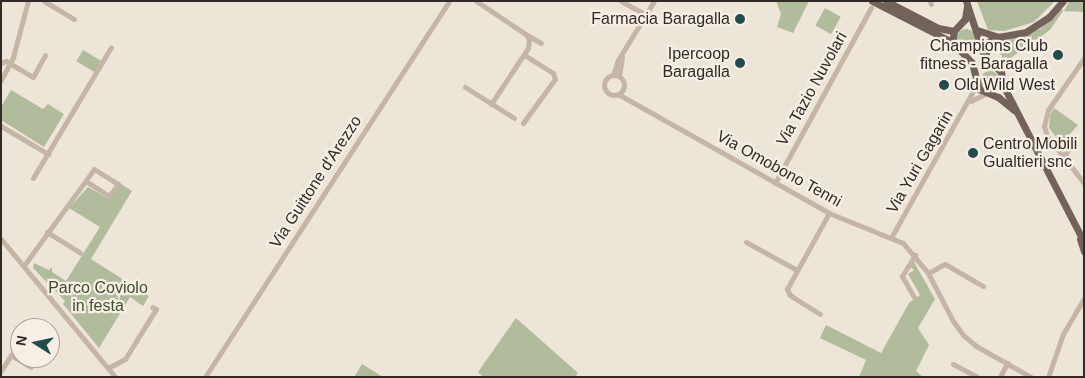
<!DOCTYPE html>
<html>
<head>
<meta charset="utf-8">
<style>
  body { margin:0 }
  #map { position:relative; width:1085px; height:378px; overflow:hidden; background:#eee5d9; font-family:Arial,sans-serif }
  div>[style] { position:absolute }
  .green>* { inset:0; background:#b0bc9b; transform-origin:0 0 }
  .round { border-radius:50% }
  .minor>* { height:5px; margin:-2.5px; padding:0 2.5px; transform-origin:2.5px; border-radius:2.5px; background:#c5b5a6 }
  .minor>.ring { margin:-2.5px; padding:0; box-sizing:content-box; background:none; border:5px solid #c5b5a6; border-radius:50% }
  .major>* { height:7px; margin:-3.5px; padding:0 3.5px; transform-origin:3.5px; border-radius:3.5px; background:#736259 }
  .dots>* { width:14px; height:14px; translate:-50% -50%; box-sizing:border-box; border:2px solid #f7efe5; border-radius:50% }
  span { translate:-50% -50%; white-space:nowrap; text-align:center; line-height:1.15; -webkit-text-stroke:4.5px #f7efe5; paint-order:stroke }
  .poi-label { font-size:16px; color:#322a26 }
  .right { translate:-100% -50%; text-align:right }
  .left { translate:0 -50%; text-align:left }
  .street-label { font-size:16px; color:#322a26 }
  .park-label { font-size:16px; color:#414e2d }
  .frame { position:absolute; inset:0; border:2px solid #322a26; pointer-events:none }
  .north { position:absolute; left:10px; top:318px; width:50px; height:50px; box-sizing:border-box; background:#f7efe5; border:1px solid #a8a099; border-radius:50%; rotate:280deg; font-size:14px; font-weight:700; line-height:20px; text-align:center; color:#322a26 }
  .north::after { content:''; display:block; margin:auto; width:18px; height:22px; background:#204b4f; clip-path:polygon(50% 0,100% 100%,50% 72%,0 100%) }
</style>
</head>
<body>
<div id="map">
  <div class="green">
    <div style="clip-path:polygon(776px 1px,809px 1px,793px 33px,777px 27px,781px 14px)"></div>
    <div style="clip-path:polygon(977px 1px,1055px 1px,1034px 22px,1004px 31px,988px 30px)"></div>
    <div style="clip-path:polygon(1069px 1px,1084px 1px,1084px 12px,1063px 11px,1050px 30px,1005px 62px,994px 42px,1040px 29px,1061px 8px,1064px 11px)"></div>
    <div style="left:825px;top:8px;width:18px;height:20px;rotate:29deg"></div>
    <div class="round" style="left:956px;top:29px;width:20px;height:20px"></div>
    <div style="left:83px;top:50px;width:21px;height:13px;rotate:31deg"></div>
    <div class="round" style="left:980px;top:71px;width:20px;height:20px"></div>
    <div style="clip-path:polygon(11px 90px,43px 109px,48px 104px,64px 114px,44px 147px,1px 120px,1px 107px)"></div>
    <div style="clip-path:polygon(1054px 108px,1078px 125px,1061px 144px,1049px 128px,1050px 115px)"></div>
    <div style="clip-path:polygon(121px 184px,132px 191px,91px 259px,149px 296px,143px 306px,130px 297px,99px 348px,63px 304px,65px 301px,33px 268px,34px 263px,49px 270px,52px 267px,52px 272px,66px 281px,100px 227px,69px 208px,88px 187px,109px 199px)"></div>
    <div style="clip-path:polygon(914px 262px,935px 299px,918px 328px,929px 345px,916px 371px,923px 377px,859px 377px,866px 360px,820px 338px,826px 325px,881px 353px,909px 303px,920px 295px,908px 274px,914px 270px,909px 266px)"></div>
    <div style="clip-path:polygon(516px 318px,578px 373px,575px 377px,483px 377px,478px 372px)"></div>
    <div style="clip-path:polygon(362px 364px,383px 377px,354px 377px)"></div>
  </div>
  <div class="minor">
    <div style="left:44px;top:1px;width:35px;rotate:31deg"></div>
    <div style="left:476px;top:1px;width:61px;rotate:33.7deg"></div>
    <div style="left:527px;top:35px;width:5px;rotate:68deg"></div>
    <div style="left:529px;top:40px;width:8px;rotate:97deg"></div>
    <div style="left:528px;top:48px;width:67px;rotate:123.5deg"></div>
    <div style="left:621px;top:1px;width:29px;rotate:29deg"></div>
    <div style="left:930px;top:1px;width:3px;rotate:72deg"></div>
    <div style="left:527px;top:35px;width:16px;rotate:30deg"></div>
    <div style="left:1084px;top:58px;width:63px;rotate:124.7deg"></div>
    <div style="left:1048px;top:110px;width:16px;rotate:104deg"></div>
    <div style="left:1044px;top:126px;width:10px;rotate:73deg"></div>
    <div style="left:1047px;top:136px;width:60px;rotate:51.8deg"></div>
    <div style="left:1px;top:63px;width:5px;rotate:-22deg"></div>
    <div style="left:6px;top:61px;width:31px;rotate:31deg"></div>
    <div style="left:33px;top:77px;width:25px;rotate:-61deg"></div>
    <div style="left:613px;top:75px;width:16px;rotate:-72deg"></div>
    <div style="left:618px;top:60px;width:69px;rotate:-58.6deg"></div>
    <div class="ring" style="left:604px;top:75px;width:15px;height:15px"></div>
    <div style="left:619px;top:76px;width:19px;rotate:-81deg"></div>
    <div style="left:1px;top:80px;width:26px;rotate:-62deg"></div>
    <div style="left:13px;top:57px;width:58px;rotate:-75deg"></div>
    <div style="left:465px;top:87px;width:58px;rotate:32.3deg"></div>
    <div style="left:618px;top:94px;width:242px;rotate:29.4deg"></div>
    <div style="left:829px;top:213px;width:80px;rotate:22.1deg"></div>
    <div style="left:903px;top:243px;width:39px;rotate:50deg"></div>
    <div style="left:928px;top:273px;width:54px;rotate:62.5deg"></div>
    <div style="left:953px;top:321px;width:17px;rotate:54deg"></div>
    <div style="left:963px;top:335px;width:17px;rotate:40deg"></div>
    <div style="left:976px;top:346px;width:63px;rotate:29.4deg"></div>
    <div style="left:971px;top:101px;width:16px;rotate:-27deg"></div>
    <div style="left:523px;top:123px;width:54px;rotate:-54deg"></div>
    <div style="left:555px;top:79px;width:6px;rotate:-108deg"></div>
    <div style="left:553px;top:73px;width:34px;rotate:-148deg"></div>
    <div style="left:1px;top:126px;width:55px;rotate:30.8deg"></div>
    <div style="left:1063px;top:157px;width:19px;rotate:-54deg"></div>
    <div style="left:33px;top:178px;width:152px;rotate:-59.2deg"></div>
    <div style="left:775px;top:183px;width:200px;rotate:-61.3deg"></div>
    <div style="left:47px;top:232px;width:39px;rotate:32deg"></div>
    <div style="left:892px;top:236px;width:174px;rotate:-60.8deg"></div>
    <div style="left:1px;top:239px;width:179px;rotate:50.4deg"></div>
    <div style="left:746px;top:242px;width:58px;rotate:28.8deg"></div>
    <div style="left:25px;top:264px;width:117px;rotate:-54deg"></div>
    <div style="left:94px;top:169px;width:28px;rotate:32deg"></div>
    <div style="left:118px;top:184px;width:15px;rotate:127deg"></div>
    <div style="left:109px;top:196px;width:27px;rotate:-147deg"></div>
    <div style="left:928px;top:273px;width:19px;rotate:-28deg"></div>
    <div style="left:945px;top:264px;width:44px;rotate:30.1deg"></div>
    <div style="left:914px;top:297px;width:24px;rotate:-120deg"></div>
    <div style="left:902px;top:276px;width:25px;rotate:-58deg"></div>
    <div style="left:820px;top:314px;width:36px;rotate:-148deg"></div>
    <div style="left:790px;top:295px;width:7px;rotate:-117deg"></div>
    <div style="left:787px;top:289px;width:87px;rotate:-61.1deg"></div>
    <div style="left:953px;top:364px;width:27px;rotate:28deg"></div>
    <div style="left:108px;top:368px;width:19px;rotate:-28deg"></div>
    <div style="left:125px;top:359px;width:59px;rotate:-58.2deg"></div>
    <div style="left:156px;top:309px;width:4px;rotate:-153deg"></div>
    <div style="left:1px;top:371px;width:19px;rotate:-58deg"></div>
    <div style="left:11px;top:355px;width:23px;rotate:31deg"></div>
    <div style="left:205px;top:377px;width:448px;rotate:-57deg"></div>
    <div style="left:1000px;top:377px;width:16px;rotate:-63deg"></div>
    <div style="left:1048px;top:377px;width:46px;rotate:-70.8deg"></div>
    <div style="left:1063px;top:334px;width:42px;rotate:-59.7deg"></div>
  </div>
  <div class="major">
    <div style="left:872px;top:1px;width:90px;rotate:27.1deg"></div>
    <div style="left:886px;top:1px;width:59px;rotate:27.4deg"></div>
    <div style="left:938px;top:28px;width:16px;rotate:11deg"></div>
    <div style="left:966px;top:1px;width:58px;rotate:71.9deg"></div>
    <div style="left:984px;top:56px;width:23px;rotate:43deg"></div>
    <div style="left:1001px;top:72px;width:17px;rotate:77deg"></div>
    <div style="left:1005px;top:89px;width:172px;rotate:62.7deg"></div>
    <div style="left:967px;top:6px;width:13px;rotate:99deg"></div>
    <div style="left:965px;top:19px;width:16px;rotate:133deg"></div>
    <div style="left:954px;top:31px;width:11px;rotate:100deg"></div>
    <div style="left:952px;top:42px;width:29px;rotate:46deg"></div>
    <div style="left:972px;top:63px;width:27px;rotate:75deg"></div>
    <div style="left:979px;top:89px;width:21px;rotate:23deg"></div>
    <div style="left:998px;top:97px;width:21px;rotate:39deg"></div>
    <div style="left:977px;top:30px;width:22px;rotate:18deg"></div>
    <div style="left:998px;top:37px;width:28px;rotate:-10deg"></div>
    <div style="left:1026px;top:32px;width:27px;rotate:-33deg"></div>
    <div style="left:1049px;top:17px;width:21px;rotate:-49deg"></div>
    <div style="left:985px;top:56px;width:16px;rotate:-72deg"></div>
    <div style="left:990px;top:41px;width:9px;rotate:-27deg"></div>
    <div style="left:1080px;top:239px;width:13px;rotate:72deg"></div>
  </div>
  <div class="dots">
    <div style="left:740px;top:19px;background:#204b4f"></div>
    <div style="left:1058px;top:55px;background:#204b4f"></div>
    <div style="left:740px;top:63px;background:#204b4f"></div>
    <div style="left:944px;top:85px;background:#204b4f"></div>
    <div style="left:973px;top:153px;background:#204b4f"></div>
  </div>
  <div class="poi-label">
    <span class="right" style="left:730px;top:19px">Farmacia Baragalla</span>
    <span class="right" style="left:1048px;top:55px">Champions Club<br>fitness - Baragalla</span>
    <span class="right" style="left:730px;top:63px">Ipercoop<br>Baragalla</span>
    <span class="left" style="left:954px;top:85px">Old Wild West</span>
    <span class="left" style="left:983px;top:153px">Centro Mobili<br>Gualtieri snc</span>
  </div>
  <div class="street-label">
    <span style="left:812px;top:89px;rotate:-61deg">Via Tazio Nuvolari</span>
    <span style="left:920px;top:162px;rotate:-60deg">Via Yuri Gagarin</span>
    <span style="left:779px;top:169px;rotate:29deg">Via Omobono Tenni</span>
    <span style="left:316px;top:182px;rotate:-57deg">Via Guittone d'Arezzo</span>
  </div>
  <div class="park-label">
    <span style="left:98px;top:297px">Parco Coviolo<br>in festa</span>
  </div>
  <div class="frame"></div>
  <div class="north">N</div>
</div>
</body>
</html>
